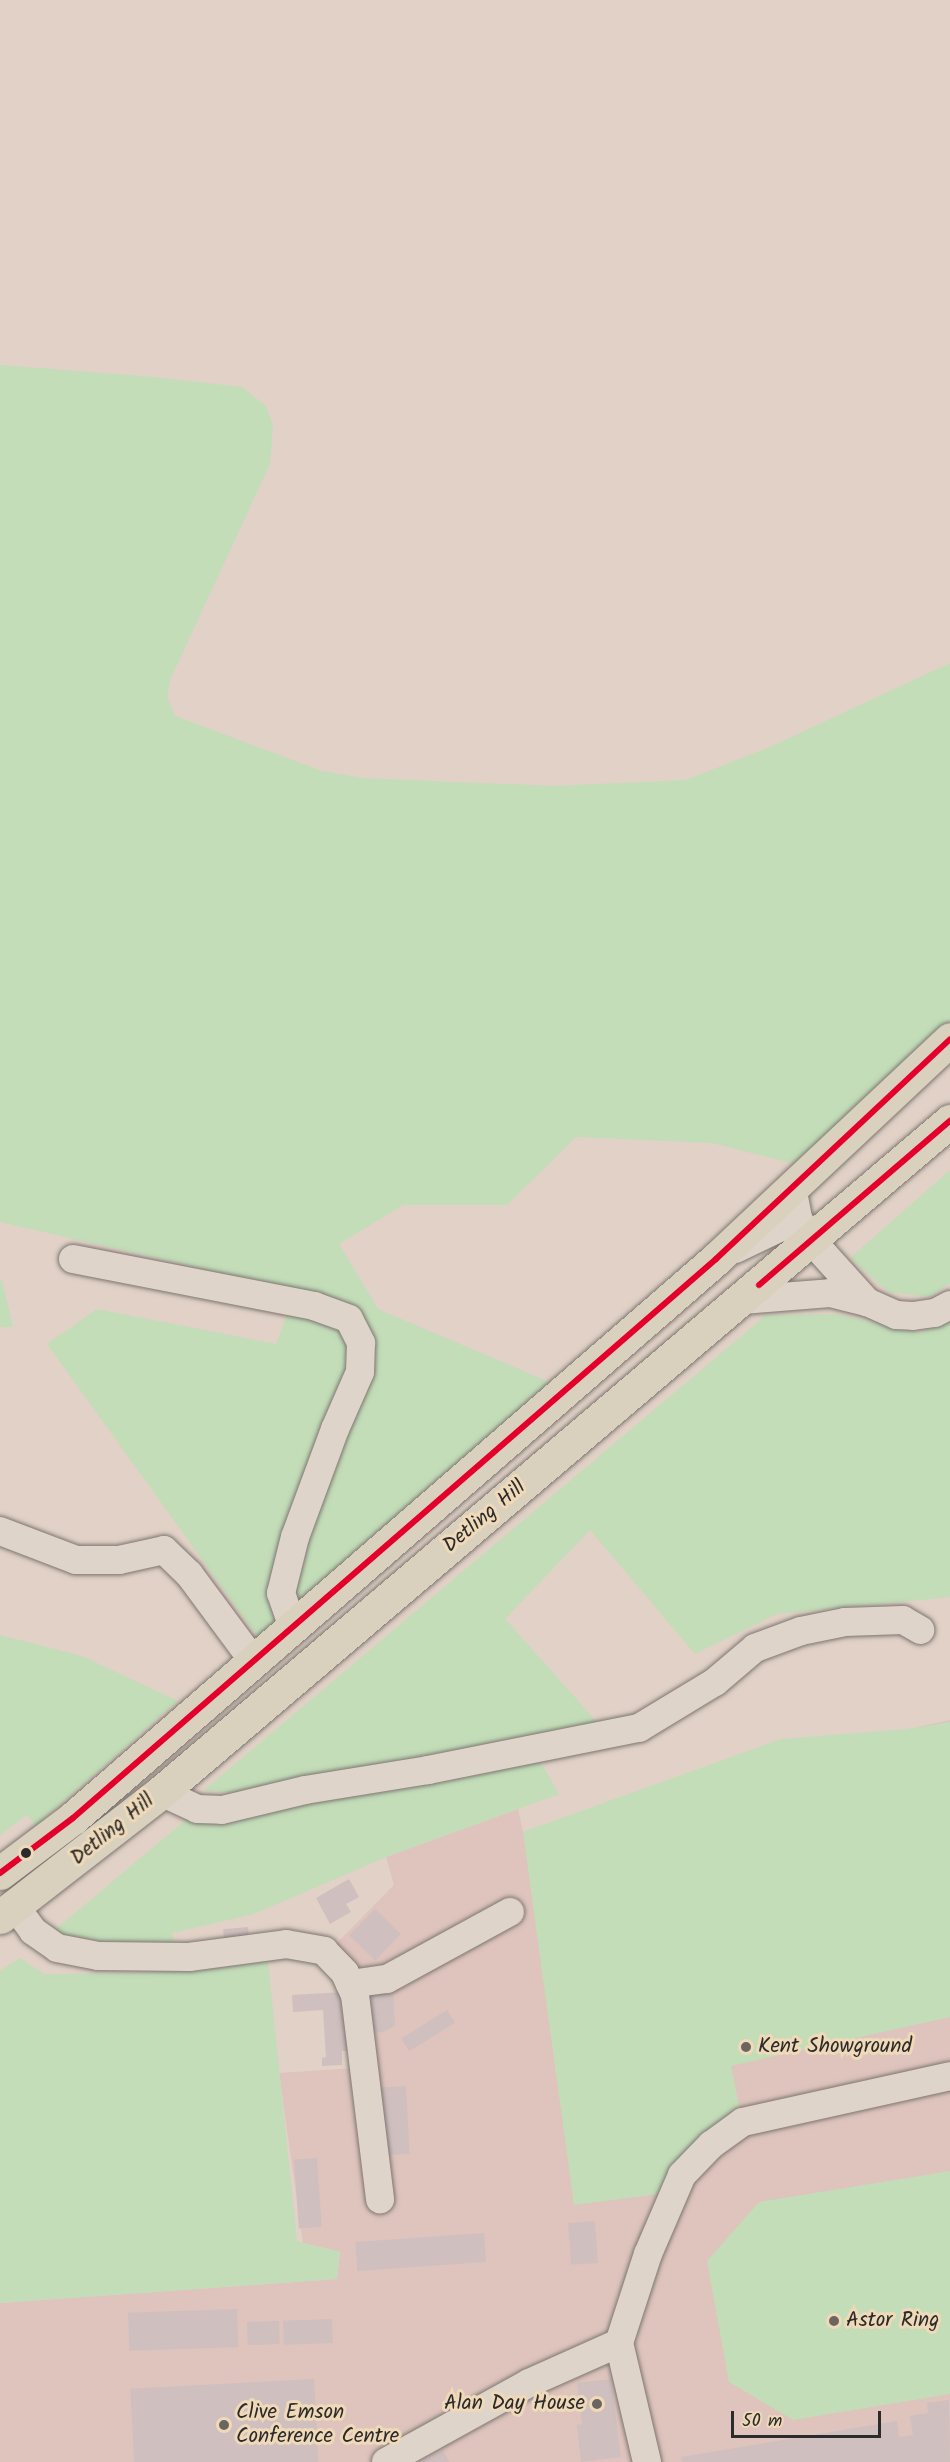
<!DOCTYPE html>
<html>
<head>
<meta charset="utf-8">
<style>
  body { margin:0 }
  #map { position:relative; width:950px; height:2462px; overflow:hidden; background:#e1d1c6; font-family:Kalam,sans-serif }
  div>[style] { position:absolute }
  .built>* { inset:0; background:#dec4bc }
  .green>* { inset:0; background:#c3ddb8 }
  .building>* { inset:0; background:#d0bfbf; transform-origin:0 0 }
  .roads { filter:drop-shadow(0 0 2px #7d7671) drop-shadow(0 0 2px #7d7671) }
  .minor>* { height:28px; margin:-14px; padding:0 14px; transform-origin:14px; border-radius:14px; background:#ded4c9 }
  .highway>* { height:33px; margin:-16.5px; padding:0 16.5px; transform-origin:16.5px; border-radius:16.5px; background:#d9d1be }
  .bus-1>* { height:6px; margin:-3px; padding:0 3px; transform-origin:3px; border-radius:3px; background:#e4002b }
  .dots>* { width:16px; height:16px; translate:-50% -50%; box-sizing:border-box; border:3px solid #efd9b8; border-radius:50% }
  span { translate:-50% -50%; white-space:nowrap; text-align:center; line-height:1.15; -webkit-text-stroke:6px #efd9b8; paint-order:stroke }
  .street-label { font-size:21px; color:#2b2b2b }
  .poi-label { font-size:21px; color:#2b2b2b }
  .left { translate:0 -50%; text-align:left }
  .right { translate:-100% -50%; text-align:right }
  .scale { position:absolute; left:731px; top:2411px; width:150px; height:27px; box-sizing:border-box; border:3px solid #2b2b2b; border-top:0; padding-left:8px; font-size:18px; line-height:21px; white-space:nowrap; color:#2b2b2b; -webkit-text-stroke:4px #efd9b8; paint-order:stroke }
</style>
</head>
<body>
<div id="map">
  <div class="built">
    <div style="clip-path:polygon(950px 1720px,950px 2462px,0 2462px,0 2303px,337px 2279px,340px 2252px,303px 2243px,279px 2073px,356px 2068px,332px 1948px,394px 1885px,386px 1857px,518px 1809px,523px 1832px,807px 1752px)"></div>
  </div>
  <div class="green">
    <div style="clip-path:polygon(0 365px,154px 377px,242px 387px,266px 406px,273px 426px,270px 464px,170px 680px,167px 697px,175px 716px,322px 771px,362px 778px,555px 786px,686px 780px,772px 746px,950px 663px,950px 1032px,799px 1165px,712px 1143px,576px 1137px,507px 1205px,403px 1205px,339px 1244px,378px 1309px,549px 1382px,260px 1640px,47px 1344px,97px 1309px,276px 1344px,296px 1290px,0 1222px)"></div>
    <div style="clip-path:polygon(950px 1170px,950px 1283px,930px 1297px,889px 1292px,850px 1258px)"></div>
    <div style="clip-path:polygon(0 1277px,3px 1284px,13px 1327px,0 1327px)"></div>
    <div style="clip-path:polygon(837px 1314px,919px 1333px,950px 1314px,950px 1597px,777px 1614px,695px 1654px,590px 1530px,505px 1619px,605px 1731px,243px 1794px,204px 1790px,766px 1315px)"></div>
    <div style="clip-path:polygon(0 1635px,82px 1656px,178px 1701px,36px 1826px,27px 1815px,0 1835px)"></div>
    <div style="clip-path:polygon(950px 1722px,950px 2017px,731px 2066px,741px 2115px,658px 2194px,574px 2205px,523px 1832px,781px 1739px,908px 1729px)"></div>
    <div style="clip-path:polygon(539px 1759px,559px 1794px,386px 1857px,254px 1914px,172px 1933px,178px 1953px,51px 1933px,188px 1818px)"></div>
    <div style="clip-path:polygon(20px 1958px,44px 1974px,138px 1973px,268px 1962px,297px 2241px,340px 2252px,337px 2279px,0 2303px,0 1971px)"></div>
    <div style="clip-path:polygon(950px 2171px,950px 2394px,793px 2420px,729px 2382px,707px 2261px,759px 2202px)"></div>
  </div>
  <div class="building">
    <div style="clip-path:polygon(349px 1879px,359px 1897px,346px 1904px,351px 1912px,330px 1924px,316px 1898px)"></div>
    <div style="left:375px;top:1909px;width:36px;height:37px;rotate:44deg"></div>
    <div style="left:248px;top:1927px;width:12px;height:25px;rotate:85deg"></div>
    <div style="clip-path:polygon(393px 1987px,395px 2026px,383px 2032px,367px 2033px,365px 1989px)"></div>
    <div style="clip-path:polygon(344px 1992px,348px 2051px,342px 2051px,342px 2065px,322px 2066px,322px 2058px,326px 2057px,323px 2010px,293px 2012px,292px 1995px)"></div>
    <div style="left:447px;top:2010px;width:15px;height:54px;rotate:58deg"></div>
    <div style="left:406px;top:2086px;width:68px;height:27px;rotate:87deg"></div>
    <div style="left:317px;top:2158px;width:69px;height:23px;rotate:86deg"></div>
    <div style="left:595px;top:2221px;width:42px;height:27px;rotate:86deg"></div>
    <div style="left:484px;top:2233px;width:29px;height:129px;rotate:86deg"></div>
    <div style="left:237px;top:2309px;width:38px;height:109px;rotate:88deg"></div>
    <div style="left:332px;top:2319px;width:24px;height:49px;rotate:88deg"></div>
    <div style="left:279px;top:2321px;width:23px;height:32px;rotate:88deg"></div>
    <div style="left:314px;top:2379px;width:83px;height:184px;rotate:87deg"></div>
    <div style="clip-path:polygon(611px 2379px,621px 2457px,581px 2462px,577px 2425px,582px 2424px,577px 2383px)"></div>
    <div style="clip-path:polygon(949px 2400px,950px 2462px,682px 2462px,681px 2457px,897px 2421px,899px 2437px,913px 2435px,910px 2416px,928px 2413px,927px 2403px)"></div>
    <div style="clip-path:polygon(443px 2450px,449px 2462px,418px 2462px)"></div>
  </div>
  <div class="roads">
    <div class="minor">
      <div style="left:792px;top:1187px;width:33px;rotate:79deg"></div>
      <div style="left:798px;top:1219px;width:25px;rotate:58deg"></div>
      <div style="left:811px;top:1240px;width:84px;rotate:47.9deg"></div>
      <div style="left:867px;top:1302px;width:32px;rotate:24deg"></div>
      <div style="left:896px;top:1315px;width:17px;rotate:3deg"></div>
      <div style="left:913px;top:1316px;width:22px;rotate:-8deg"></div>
      <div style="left:935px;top:1313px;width:17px;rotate:-28deg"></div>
      <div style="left:735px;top:1249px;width:70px;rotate:-25.5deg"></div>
      <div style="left:73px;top:1259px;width:246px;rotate:11deg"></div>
      <div style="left:314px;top:1306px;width:37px;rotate:20deg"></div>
      <div style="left:349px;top:1319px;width:27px;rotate:63deg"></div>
      <div style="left:361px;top:1343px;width:29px;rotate:92deg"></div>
      <div style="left:360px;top:1372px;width:62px;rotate:113.7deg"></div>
      <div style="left:335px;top:1429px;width:115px;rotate:110.3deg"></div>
      <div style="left:295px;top:1537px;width:58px;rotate:104deg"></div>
      <div style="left:281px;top:1593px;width:37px;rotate:71deg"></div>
      <div style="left:742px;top:1300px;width:88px;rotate:-4.5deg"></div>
      <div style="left:830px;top:1293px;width:38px;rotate:14deg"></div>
      <div style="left:0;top:1531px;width:81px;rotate:20.9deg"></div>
      <div style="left:76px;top:1560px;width:43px"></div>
      <div style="left:119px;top:1560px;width:46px;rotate:-12.5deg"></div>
      <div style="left:164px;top:1550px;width:35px;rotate:44deg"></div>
      <div style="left:189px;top:1574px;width:109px;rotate:53.5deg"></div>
      <div style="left:161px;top:1792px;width:40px;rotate:25deg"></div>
      <div style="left:197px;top:1809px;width:25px;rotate:2deg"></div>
      <div style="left:222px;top:1810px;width:85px;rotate:-13.5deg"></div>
      <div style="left:305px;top:1790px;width:125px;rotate:-9.2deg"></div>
      <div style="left:428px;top:1770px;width:215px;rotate:-11.3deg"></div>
      <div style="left:639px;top:1728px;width:89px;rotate:-31.2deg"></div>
      <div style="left:715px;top:1682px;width:52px;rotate:-40.4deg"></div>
      <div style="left:755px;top:1648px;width:49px;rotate:-20.3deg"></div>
      <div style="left:801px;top:1631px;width:45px;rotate:-11.6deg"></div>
      <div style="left:845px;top:1622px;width:58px;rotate:-2deg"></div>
      <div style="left:903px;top:1620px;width:20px;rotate:30deg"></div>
      <div style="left:15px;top:1906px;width:31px;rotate:54deg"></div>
      <div style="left:33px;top:1931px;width:29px;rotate:35deg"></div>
      <div style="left:57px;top:1948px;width:42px;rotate:11deg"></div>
      <div style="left:98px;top:1956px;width:91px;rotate:0.6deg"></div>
      <div style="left:189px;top:1957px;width:98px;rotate:-7.6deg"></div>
      <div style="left:286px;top:1944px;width:39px;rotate:10deg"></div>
      <div style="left:324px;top:1951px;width:30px;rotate:46deg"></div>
      <div style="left:345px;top:1973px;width:24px;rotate:66deg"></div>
      <div style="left:355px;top:1995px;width:206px;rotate:83deg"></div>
      <div style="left:350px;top:1984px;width:37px;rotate:-8deg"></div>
      <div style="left:387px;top:1979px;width:140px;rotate:-28.6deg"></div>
      <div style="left:386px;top:2462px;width:163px;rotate:-28.9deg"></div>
      <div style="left:529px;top:2383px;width:98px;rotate:-24deg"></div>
      <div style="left:647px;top:2462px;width:122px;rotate:-103.2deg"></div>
      <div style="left:619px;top:2343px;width:94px;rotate:-72deg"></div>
      <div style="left:648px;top:2254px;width:86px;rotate:-66.7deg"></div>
      <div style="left:682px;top:2175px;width:42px;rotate:-46deg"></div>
      <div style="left:711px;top:2145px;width:39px;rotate:-36deg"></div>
      <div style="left:743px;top:2122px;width:212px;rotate:-12.5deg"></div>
    </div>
    <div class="highway">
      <div style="left:0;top:1873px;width:91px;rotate:-37deg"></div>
      <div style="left:73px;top:1818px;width:852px;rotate:-41deg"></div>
      <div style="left:716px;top:1259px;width:321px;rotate:-43.2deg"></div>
      <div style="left:0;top:1917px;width:204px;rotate:-37.8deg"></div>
      <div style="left:161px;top:1792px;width:1036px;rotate:-40.38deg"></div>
    </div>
  </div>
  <div class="bus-1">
    <div style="left:759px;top:1285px;width:252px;rotate:-40.7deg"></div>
    <div style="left:0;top:1873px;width:91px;rotate:-37deg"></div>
    <div style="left:73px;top:1818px;width:852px;rotate:-41deg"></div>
    <div style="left:716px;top:1259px;width:321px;rotate:-43.2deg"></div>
  </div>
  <div class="dots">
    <div style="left:26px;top:1853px;background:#2b2b2b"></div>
    <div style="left:746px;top:2047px;background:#6b6561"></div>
    <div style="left:834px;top:2321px;background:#6b6561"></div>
    <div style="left:597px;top:2404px;background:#6b6561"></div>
    <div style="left:224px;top:2425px;background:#6b6561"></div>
  </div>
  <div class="street-label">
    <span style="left:485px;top:1517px;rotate:-40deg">Detling Hill</span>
    <span style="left:113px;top:1830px;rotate:-39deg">Detling Hill</span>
  </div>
  <div class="poi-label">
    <span class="left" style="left:758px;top:2047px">Kent Showground</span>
    <span class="left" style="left:846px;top:2321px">Astor Ring</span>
    <span class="right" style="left:585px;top:2404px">Alan Day House</span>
    <span class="left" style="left:236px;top:2425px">Clive Emson<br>Conference Centre</span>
  </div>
  <div class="scale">50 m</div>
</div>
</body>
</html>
